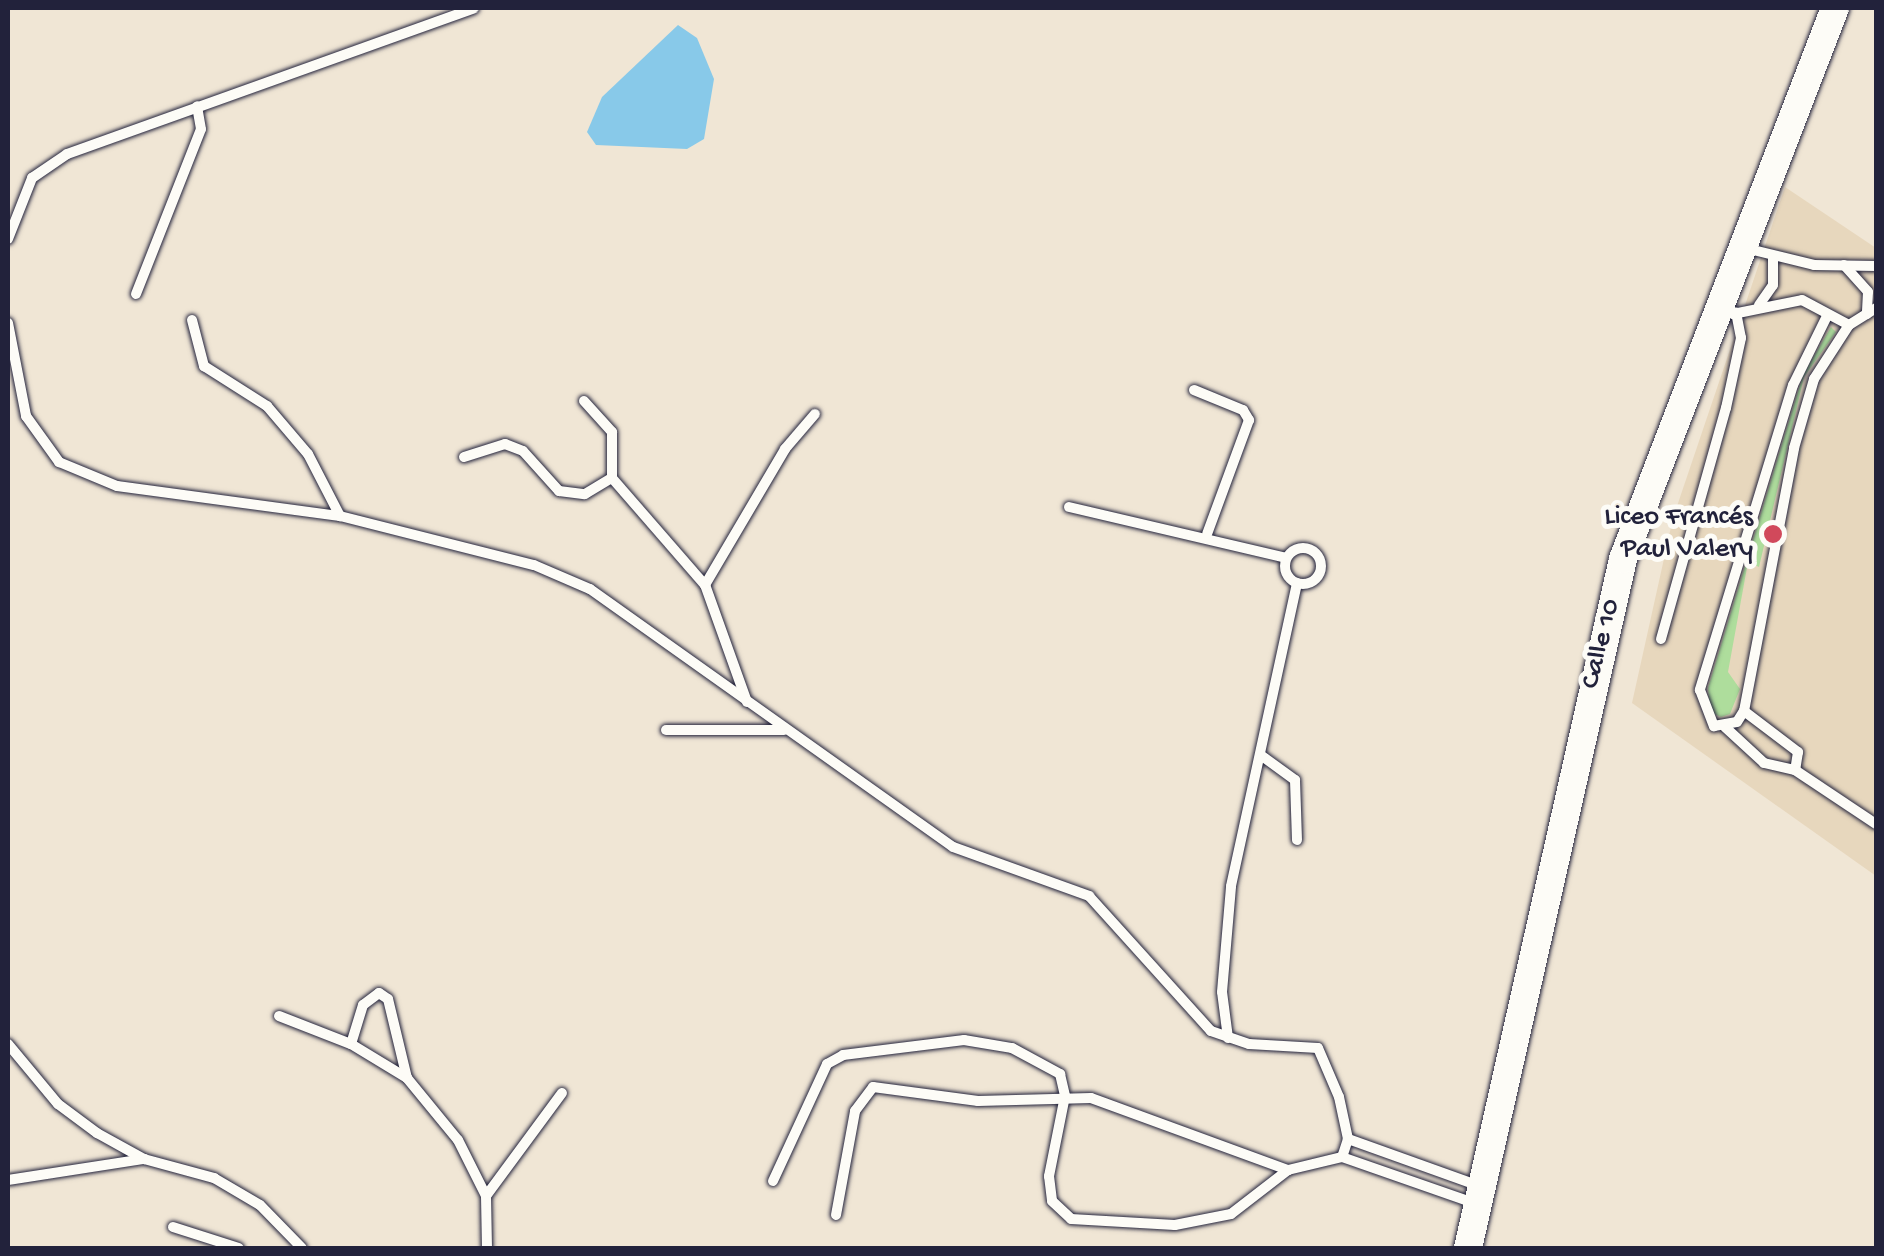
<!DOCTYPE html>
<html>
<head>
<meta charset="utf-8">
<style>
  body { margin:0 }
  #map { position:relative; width:1884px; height:1256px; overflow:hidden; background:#f0e6d5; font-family:"Gochi Hand",sans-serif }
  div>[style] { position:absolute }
  .built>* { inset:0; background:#e7d7bd }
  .green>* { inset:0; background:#aedd9c }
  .water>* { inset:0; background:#88c9e9 }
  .roads { filter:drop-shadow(0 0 2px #22223b) drop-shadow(0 0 2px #22223b) }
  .service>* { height:10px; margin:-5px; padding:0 5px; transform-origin:5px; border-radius:5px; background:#fdfcf7 }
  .service>.ring { margin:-5px; padding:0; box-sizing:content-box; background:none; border:10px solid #fdfcf7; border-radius:50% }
  .secondary>* { height:28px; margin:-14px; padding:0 14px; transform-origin:14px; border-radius:14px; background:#fdfcf7 }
  .dots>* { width:28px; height:28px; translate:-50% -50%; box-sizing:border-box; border:5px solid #fdfcf7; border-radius:50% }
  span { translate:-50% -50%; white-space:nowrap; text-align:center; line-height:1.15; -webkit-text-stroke:10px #fdfcf7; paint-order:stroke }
  .poi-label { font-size:28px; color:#22223b }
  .right { translate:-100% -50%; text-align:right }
  .street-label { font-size:28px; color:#22223b }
  .frame { position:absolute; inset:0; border:10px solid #22223b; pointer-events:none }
</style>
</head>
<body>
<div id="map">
  <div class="built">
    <div style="clip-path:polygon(1785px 187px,1876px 248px,1876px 876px,1632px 703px,1673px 518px)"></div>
  </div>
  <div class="green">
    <div style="clip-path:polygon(1831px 327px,1836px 332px,1804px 377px,1759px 567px,1748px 562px,1728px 672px,1740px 689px,1730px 714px,1721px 717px,1710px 712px,1708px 688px,1803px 375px)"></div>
  </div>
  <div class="water">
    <div style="clip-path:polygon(678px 25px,697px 38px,714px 79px,704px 139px,687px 149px,596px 145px,587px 132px,602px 97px)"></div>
  </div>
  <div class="roads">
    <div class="service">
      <div style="left:8px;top:239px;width:66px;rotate:-68.5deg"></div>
      <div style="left:32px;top:178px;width:42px;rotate:-34.4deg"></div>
      <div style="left:67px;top:154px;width:432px;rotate:-19.7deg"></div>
      <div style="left:1745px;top:248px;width:71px;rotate:13.8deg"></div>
      <div style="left:1814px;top:265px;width:62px;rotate:0.9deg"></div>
      <div style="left:1844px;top:265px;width:36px;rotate:48deg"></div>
      <div style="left:1868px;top:292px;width:22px;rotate:93deg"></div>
      <div style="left:136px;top:294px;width:177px;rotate:-68.5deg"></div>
      <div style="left:201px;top:129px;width:23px;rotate:-100deg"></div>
      <div style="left:1759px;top:305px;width:24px;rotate:-55deg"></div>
      <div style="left:1773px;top:285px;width:28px;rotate:-90deg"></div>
      <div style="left:1733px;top:314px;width:70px;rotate:-11.5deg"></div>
      <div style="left:1802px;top:300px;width:53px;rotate:28deg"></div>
      <div style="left:1849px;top:325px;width:32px;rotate:-32deg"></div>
      <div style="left:1827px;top:316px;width:77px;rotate:116.2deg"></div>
      <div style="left:1793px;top:385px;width:319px;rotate:107deg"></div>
      <div style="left:1700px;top:690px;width:39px;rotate:69deg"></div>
      <div style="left:1714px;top:726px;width:23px;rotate:-10deg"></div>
      <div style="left:1737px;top:722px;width:13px;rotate:-58deg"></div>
      <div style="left:1744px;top:711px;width:268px;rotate:-79.2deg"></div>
      <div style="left:1794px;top:448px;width:72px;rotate:-73.8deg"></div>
      <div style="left:1814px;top:379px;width:64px;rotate:-57.1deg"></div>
      <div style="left:192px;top:320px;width:48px;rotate:75.4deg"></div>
      <div style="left:204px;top:366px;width:75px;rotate:32.4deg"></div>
      <div style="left:267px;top:406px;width:63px;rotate:49.5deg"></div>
      <div style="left:308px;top:454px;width:70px;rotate:62.7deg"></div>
      <div style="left:8px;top:323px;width:95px;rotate:79deg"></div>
      <div style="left:26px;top:416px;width:57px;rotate:54.3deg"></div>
      <div style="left:59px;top:462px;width:63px;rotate:22.5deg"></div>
      <div style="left:117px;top:486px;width:225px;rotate:7.7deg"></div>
      <div style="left:340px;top:516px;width:200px;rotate:14.2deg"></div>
      <div style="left:534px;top:565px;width:61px;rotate:23.2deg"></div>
      <div style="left:590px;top:589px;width:445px;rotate:35.4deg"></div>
      <div style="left:953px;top:847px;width:145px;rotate:19.8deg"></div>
      <div style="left:1089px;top:896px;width:182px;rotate:47.9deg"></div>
      <div style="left:1211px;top:1031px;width:40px;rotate:18.9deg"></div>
      <div style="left:1249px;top:1044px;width:69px;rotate:3.3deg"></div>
      <div style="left:1318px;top:1048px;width:53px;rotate:66.8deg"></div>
      <div style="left:1339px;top:1097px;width:43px;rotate:77.9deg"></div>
      <div style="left:1348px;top:1139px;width:19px;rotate:108deg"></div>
      <div style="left:1194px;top:390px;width:53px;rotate:22.2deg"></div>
      <div style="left:1243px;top:410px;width:12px;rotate:59deg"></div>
      <div style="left:1249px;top:420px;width:121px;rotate:110.2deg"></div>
      <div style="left:584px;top:401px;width:42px;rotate:47.9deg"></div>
      <div style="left:612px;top:432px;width:46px;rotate:90deg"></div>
      <div style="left:464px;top:457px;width:43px;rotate:-17.6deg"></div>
      <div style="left:505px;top:444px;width:19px;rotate:21deg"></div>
      <div style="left:523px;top:451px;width:54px;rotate:48deg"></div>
      <div style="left:559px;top:491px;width:26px;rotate:7deg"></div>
      <div style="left:585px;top:494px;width:31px;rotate:-31deg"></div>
      <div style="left:612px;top:478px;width:142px;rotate:49deg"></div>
      <div style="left:1069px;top:507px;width:223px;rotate:13.2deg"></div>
      <div class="ring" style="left:1285px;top:548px;width:26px;height:26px"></div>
      <div style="left:1661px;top:639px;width:240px;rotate:-74.3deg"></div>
      <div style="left:1726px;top:408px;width:72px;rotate:-77.9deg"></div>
      <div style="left:1741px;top:338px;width:26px;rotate:-101deg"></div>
      <div style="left:747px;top:702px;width:124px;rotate:-109.7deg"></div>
      <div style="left:705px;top:585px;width:158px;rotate:-59.5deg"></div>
      <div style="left:785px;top:449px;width:46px;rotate:-49.4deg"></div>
      <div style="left:1744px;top:711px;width:68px;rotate:37.2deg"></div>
      <div style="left:1798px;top:752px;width:18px;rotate:99deg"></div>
      <div style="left:1725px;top:727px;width:53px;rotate:42.7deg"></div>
      <div style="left:1764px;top:763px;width:32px;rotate:13deg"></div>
      <div style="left:1795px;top:770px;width:97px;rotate:33.7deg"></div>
      <div style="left:666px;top:730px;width:118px"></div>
      <div style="left:1262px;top:756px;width:41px;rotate:36deg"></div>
      <div style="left:1295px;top:780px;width:60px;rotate:88.1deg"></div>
      <div style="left:279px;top:1016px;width:77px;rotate:21.3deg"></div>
      <div style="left:351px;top:1044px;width:66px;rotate:31.3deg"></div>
      <div style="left:407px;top:1078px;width:80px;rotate:50.6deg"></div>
      <div style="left:458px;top:1140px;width:63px;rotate:63.4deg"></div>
      <div style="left:486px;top:1196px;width:52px;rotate:88.9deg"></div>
      <div style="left:1228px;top:1038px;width:46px;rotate:-97.4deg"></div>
      <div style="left:1222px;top:992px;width:106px;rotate:-85.1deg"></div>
      <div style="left:1231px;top:886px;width:310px;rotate:-77.7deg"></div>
      <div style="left:8px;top:1044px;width:78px;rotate:50.2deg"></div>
      <div style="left:58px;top:1104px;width:49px;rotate:36.6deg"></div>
      <div style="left:97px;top:1133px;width:54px;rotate:29deg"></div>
      <div style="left:144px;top:1159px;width:73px;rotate:15.2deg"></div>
      <div style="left:214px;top:1178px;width:53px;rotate:30.4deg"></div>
      <div style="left:260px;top:1205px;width:60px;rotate:45.7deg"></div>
      <div style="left:351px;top:1044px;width:41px;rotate:-72.9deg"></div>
      <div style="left:363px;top:1005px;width:20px;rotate:-37deg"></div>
      <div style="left:379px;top:993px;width:11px;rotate:34deg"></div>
      <div style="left:388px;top:999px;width:81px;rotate:76.5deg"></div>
      <div style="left:1348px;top:1139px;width:139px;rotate:19.7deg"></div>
      <div style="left:8px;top:1180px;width:138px;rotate:-8.8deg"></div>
      <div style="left:773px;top:1181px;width:129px;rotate:-65.2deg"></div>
      <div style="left:827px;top:1064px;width:18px;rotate:-29deg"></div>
      <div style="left:843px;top:1055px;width:122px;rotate:-7.1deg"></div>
      <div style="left:964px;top:1040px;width:49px;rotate:9.5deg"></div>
      <div style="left:1012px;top:1048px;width:55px;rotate:28.4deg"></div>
      <div style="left:1060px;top:1074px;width:23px;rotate:77deg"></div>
      <div style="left:1065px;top:1096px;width:82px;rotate:101.3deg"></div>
      <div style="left:1049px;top:1176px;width:25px;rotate:83deg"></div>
      <div style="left:1052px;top:1201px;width:26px;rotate:43deg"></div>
      <div style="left:1071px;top:1219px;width:104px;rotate:3.3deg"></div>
      <div style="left:1175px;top:1225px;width:57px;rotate:-11.1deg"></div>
      <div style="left:1231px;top:1214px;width:72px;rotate:-37.7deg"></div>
      <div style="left:486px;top:1196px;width:128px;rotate:-53.6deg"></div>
      <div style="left:836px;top:1215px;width:106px;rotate:-79.6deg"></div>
      <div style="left:855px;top:1111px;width:30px;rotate:-53deg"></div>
      <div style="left:873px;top:1087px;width:106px;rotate:7.6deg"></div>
      <div style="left:978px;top:1101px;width:113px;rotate:-1.5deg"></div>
      <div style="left:1091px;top:1098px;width:210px;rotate:20.1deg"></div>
      <div style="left:1288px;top:1170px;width:56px;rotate:-13.5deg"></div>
      <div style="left:1342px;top:1157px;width:143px;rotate:19.2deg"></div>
      <div style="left:173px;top:1227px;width:69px;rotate:17.7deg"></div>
    </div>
    <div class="secondary">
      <div style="left:1468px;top:1248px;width:706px;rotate:-77.32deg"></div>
      <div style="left:1623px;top:559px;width:590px;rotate:-68.96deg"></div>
    </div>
  </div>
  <div class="dots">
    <div style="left:1773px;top:534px;background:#d1495b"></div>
  </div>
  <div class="poi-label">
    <span class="right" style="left:1753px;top:534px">Liceo Francés<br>Paul Valery</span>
  </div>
  <div class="street-label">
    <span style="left:1602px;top:644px;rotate:-76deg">Calle 10</span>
  </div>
  <div class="frame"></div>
</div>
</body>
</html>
